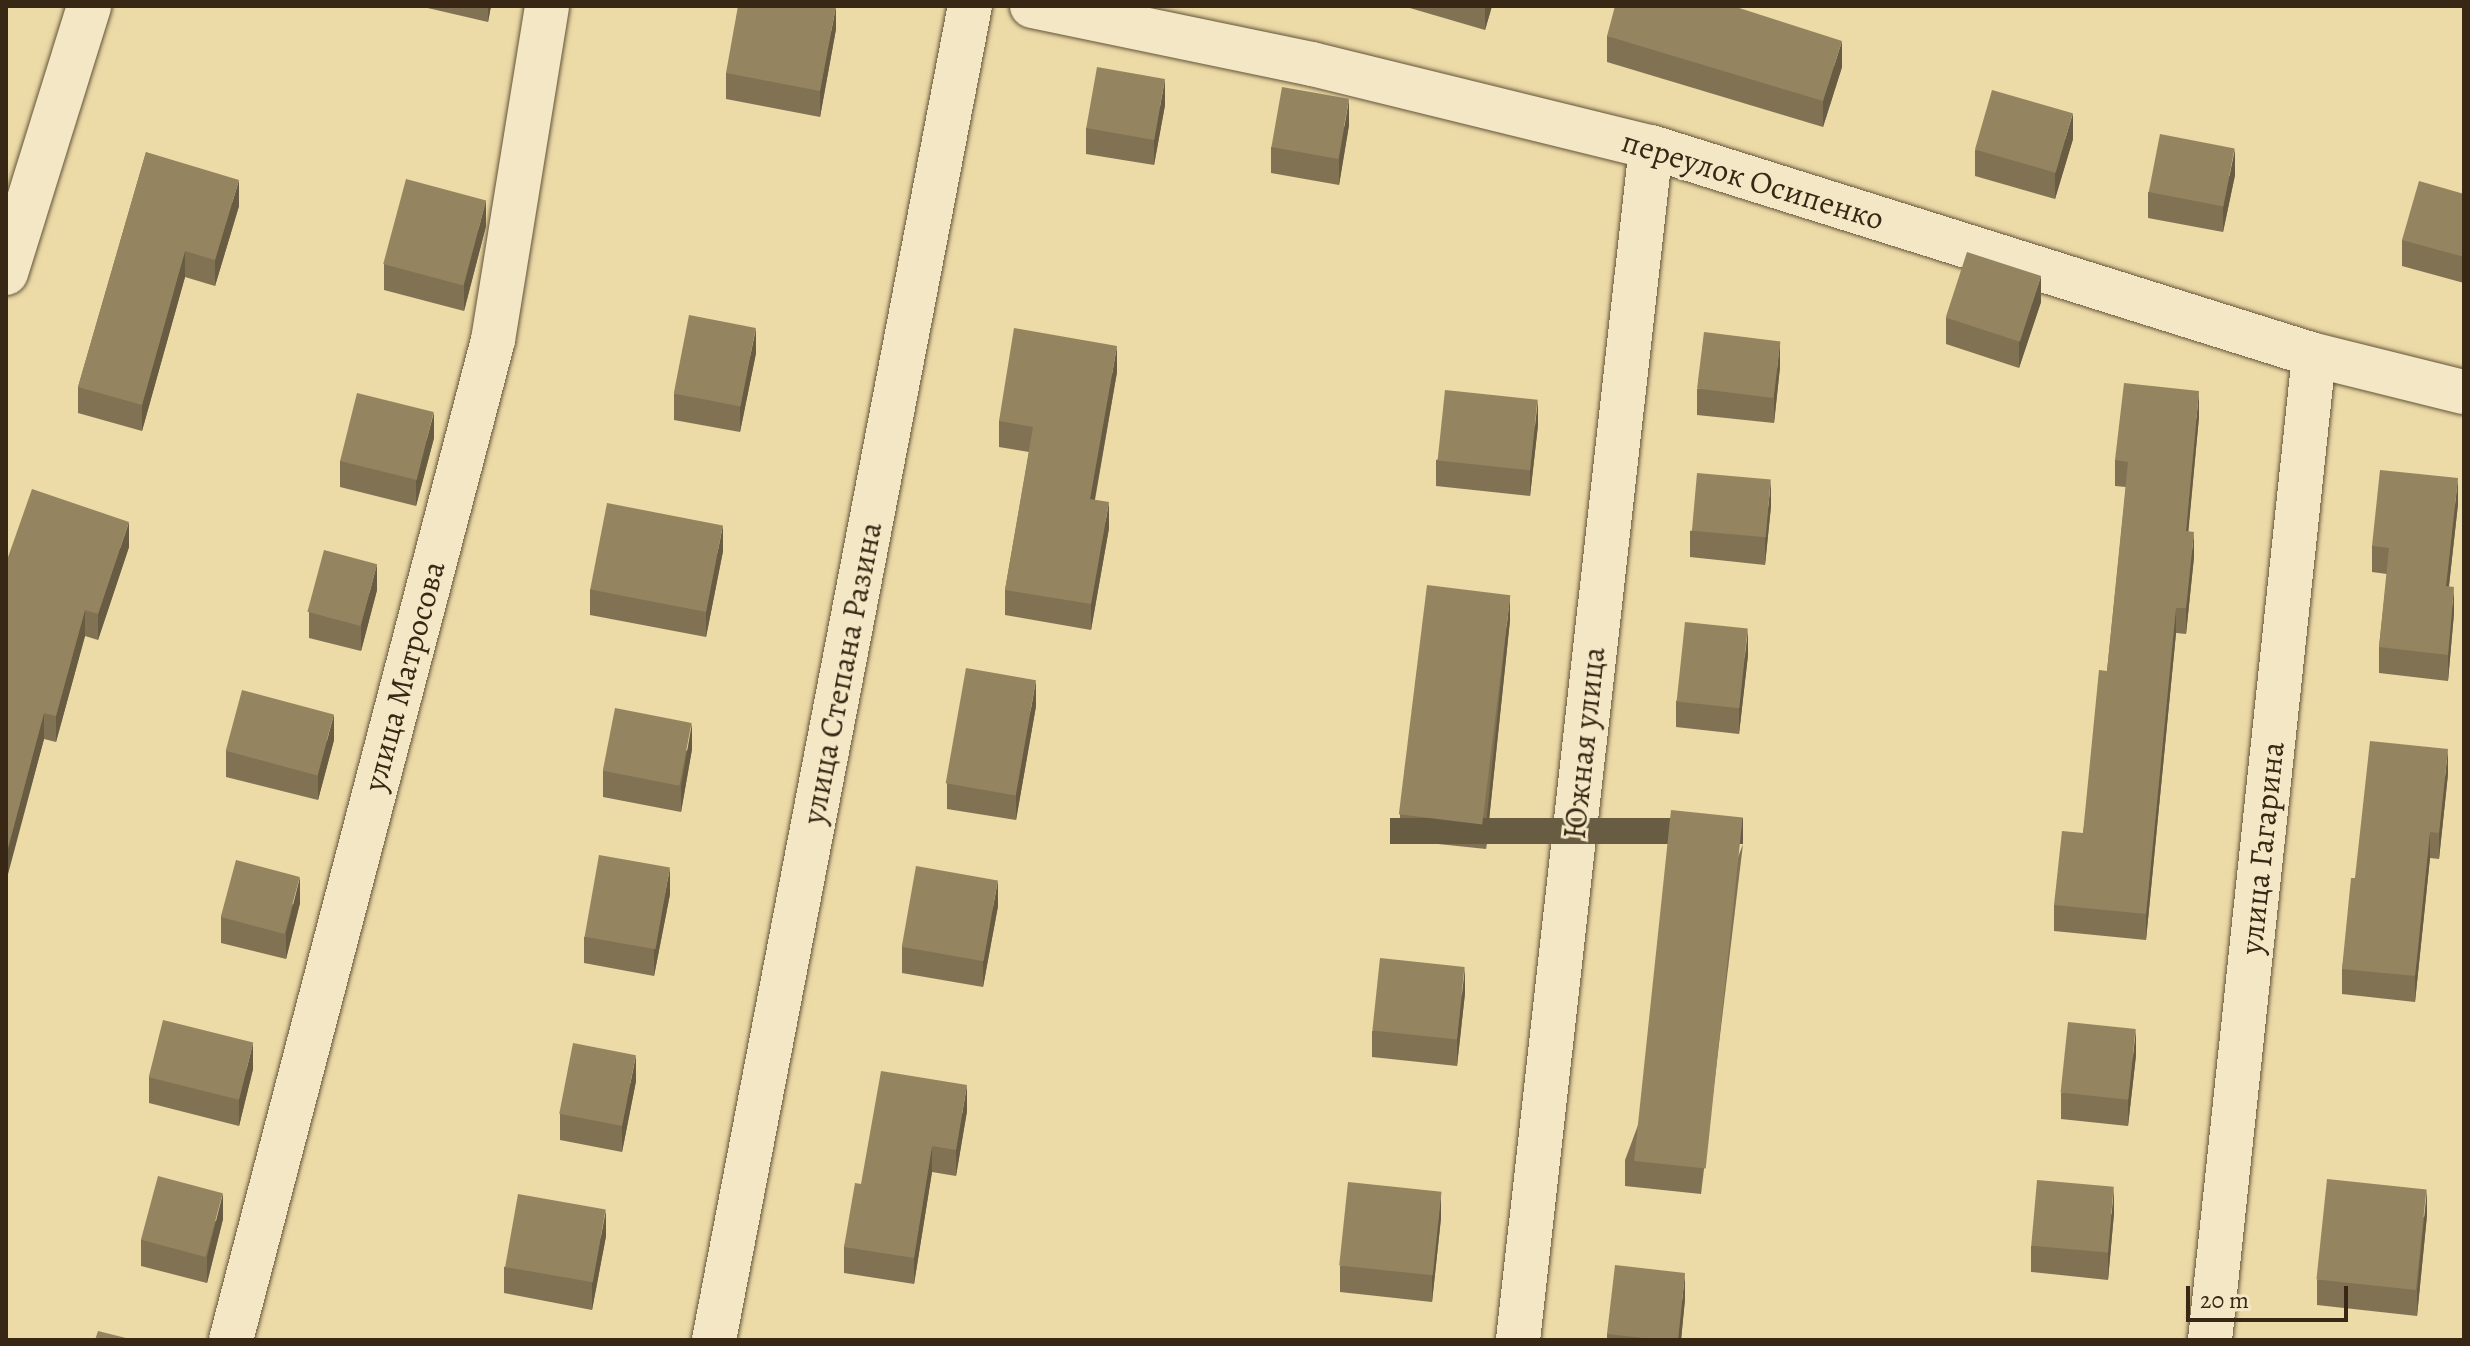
<!DOCTYPE html>
<html>
<head>
<meta charset="utf-8">
<style>
  body { margin:0 }
  #map { position:relative; width:2470px; height:1346px; overflow:hidden; background:#ecdaa7; font-family:Alegreya,serif }
  div>[style] { position:absolute }
  .roads { filter:drop-shadow(0 0 2px #645439) drop-shadow(0 0 2px #645439) }
  .street>* { height:44px; margin:-22px; padding:0 22px; transform-origin:22px; border-radius:22px; background:#f3e7c6 }
  .secondary>* { height:44px; margin:-22px; padding:0 22px; transform-origin:22px; border-radius:22px; background:#f3e7c6 }
  .wall>* { inset:0; background:#807253 }
  .shaded-wall>* { inset:0; background:#685c43; transform-origin:0 0 }
  .building>* { inset:0; background:#958460; transform-origin:0 0 }
  span { translate:-50% -50%; white-space:nowrap; text-align:center; line-height:1.15; -webkit-text-stroke:6px #f3e7c6; paint-order:stroke }
  .street-label { font-size:32px; color:#372714 }
  .frame { position:absolute; inset:0; border:8px solid #372714; pointer-events:none }
  .scale { position:absolute; left:2186px; top:1286px; width:162px; height:36px; box-sizing:border-box; border:4px solid #372714; border-top:0; padding-left:10px; font-size:24px; line-height:28px; white-space:nowrap; color:#372714; -webkit-text-stroke:6px #f3e7c6; paint-order:stroke }
</style>
</head>
<body>
<div id="map">
  <div class="roads">
    <div class="street">
      <div style="left:1032px;top:6px;width:286px;rotate:11.7deg"></div>
      <div style="left:1312px;top:64px;width:349px;rotate:13.8deg"></div>
      <div style="left:1651px;top:147px;width:695px;rotate:17.42deg"></div>
      <div style="left:2314px;top:355px;width:154px;rotate:13.9deg"></div>
      <div style="left:231px;top:1340px;width:1034px;rotate:-75.32deg"></div>
      <div style="left:493px;top:340px;width:338px;rotate:-80.8deg"></div>
      <div style="left:714px;top:1340px;width:1358px;rotate:-79.14deg"></div>
      <div style="left:1518px;top:1340px;width:1200px;rotate:-83.64deg"></div>
      <div style="left:2210px;top:1340px;width:990px;rotate:-83.97deg"></div>
    </div>
    <div class="secondary">
      <div style="left:6px;top:273px;width:280px;rotate:-72.7deg"></div>
    </div>
  </div>
  <div class="wall">
    <div style="clip-path:polygon(419px 6px,491px 6px,488px 22px)"></div>
    <div style="clip-path:polygon(1403px 6px,1492px 6px,1485px 30px)"></div>
    <div style="clip-path:polygon(836px 29px,820px 117px,726px 99px,726px 73px)"></div>
    <div style="clip-path:polygon(1607px 36px,1842px 67px,1823px 127px,1607px 62px)"></div>
    <div style="clip-path:polygon(1165px 105px,1154px 165px,1086px 154px,1086px 128px)"></div>
    <div style="clip-path:polygon(1349px 125px,1339px 185px,1271px 173px,1271px 147px)"></div>
    <div style="clip-path:polygon(2073px 139px,2055px 199px,1975px 176px,1975px 150px)"></div>
    <div style="clip-path:polygon(146px 152px,239px 206px,215px 286px,185px 277px,142px 431px,78px 413px,78px 387px)"></div>
    <div style="clip-path:polygon(2235px 175px,2223px 232px,2148px 218px,2148px 192px)"></div>
    <div style="clip-path:polygon(2464px 194px,2464px 283px,2402px 266px,2402px 240px)"></div>
    <div style="clip-path:polygon(486px 226px,464px 311px,384px 290px,384px 264px)"></div>
    <div style="clip-path:polygon(2041px 302px,2019px 368px,1946px 344px,1946px 318px)"></div>
    <div style="clip-path:polygon(756px 353px,740px 432px,674px 420px,674px 394px)"></div>
    <div style="clip-path:polygon(1780px 367px,1774px 423px,1697px 415px,1697px 389px)"></div>
    <div style="clip-path:polygon(1117px 372px,1095px 500px,1109px 528px,1091px 630px,1005px 615px,1005px 590px,1029px 452px,999px 447px,999px 421px)"></div>
    <div style="clip-path:polygon(2199px 417px,2188px 531px,2194px 557px,2186px 634px,2176px 633px,2146px 940px,2054px 931px,2054px 905px,2083px 833px,2107px 671px,2126px 487px,2115px 486px,2115px 460px)"></div>
    <div style="clip-path:polygon(1538px 425px,1530px 496px,1436px 486px,1436px 460px)"></div>
    <div style="clip-path:polygon(434px 438px,416px 506px,340px 487px,340px 461px)"></div>
    <div style="clip-path:polygon(2458px 504px,2449px 586px,2454px 613px,2448px 681px,2379px 673px,2379px 647px,2387px 574px,2372px 572px,2372px 546px)"></div>
    <div style="clip-path:polygon(1771px 506px,1765px 565px,1690px 557px,1690px 531px)"></div>
    <div style="clip-path:polygon(129px 547px,98px 640px,85px 636px,56px 742px,44px 739px,6px 878px,6px 563px)"></div>
    <div style="clip-path:polygon(723px 551px,706px 637px,590px 615px,590px 589px)"></div>
    <div style="clip-path:polygon(377px 590px,361px 651px,309px 638px,309px 612px)"></div>
    <div style="clip-path:polygon(1510px 620px,1486px 849px,1400px 840px,1400px 814px)"></div>
    <div style="clip-path:polygon(1748px 655px,1739px 734px,1676px 727px,1676px 701px)"></div>
    <div style="clip-path:polygon(1036px 706px,1016px 820px,947px 809px,947px 783px)"></div>
    <div style="clip-path:polygon(334px 740px,318px 800px,226px 777px,226px 751px)"></div>
    <div style="clip-path:polygon(692px 749px,681px 812px,603px 797px,603px 771px)"></div>
    <div style="clip-path:polygon(2448px 774px,2439px 859px,2430px 858px,2415px 1002px,2342px 994px,2342px 969px,2355px 878px)"></div>
    <div style="clip-path:polygon(1743px 844px,1701px 1194px,1625px 1186px,1625px 1160px)"></div>
    <div style="clip-path:polygon(670px 894px,654px 976px,584px 963px,584px 937px)"></div>
    <div style="clip-path:polygon(300px 903px,286px 959px,221px 943px,221px 917px)"></div>
    <div style="clip-path:polygon(998px 906px,983px 987px,902px 973px,902px 947px)"></div>
    <div style="clip-path:polygon(1465px 993px,1457px 1066px,1372px 1057px,1372px 1031px)"></div>
    <div style="clip-path:polygon(2136px 1055px,2128px 1126px,2061px 1119px,2061px 1093px)"></div>
    <div style="clip-path:polygon(253px 1069px,239px 1126px,149px 1103px,149px 1077px)"></div>
    <div style="clip-path:polygon(636px 1081px,622px 1152px,560px 1140px,560px 1114px)"></div>
    <div style="clip-path:polygon(967px 1111px,956px 1176px,932px 1172px,914px 1284px,844px 1273px,844px 1247px,861px 1184px)"></div>
    <div style="clip-path:polygon(2114px 1213px,2108px 1280px,2031px 1272px,2031px 1246px)"></div>
    <div style="clip-path:polygon(2427px 1215px,2417px 1316px,2317px 1305px,2317px 1280px)"></div>
    <div style="clip-path:polygon(1441px 1218px,1432px 1302px,1340px 1292px,1340px 1266px)"></div>
    <div style="clip-path:polygon(223px 1219px,207px 1283px,141px 1266px,141px 1240px)"></div>
    <div style="clip-path:polygon(606px 1236px,592px 1310px,504px 1293px,504px 1267px)"></div>
    <div style="clip-path:polygon(1685px 1299px,1681px 1340px,1607px 1340px,1607px 1334px)"></div>
  </div>
  <div class="shaded-wall">
    <div style="clip-path:polygon(488px 6px,491px 6px,488px 22px)"></div>
    <div style="clip-path:polygon(836px 6px,836px 29px,820px 117px,820px 91px)"></div>
    <div style="clip-path:polygon(1485px 6px,1492px 6px,1485px 30px)"></div>
    <div style="clip-path:polygon(1842px 41px,1842px 67px,1823px 127px,1823px 101px)"></div>
    <div style="clip-path:polygon(1165px 79px,1165px 105px,1154px 165px,1154px 140px)"></div>
    <div style="clip-path:polygon(1349px 99px,1349px 125px,1339px 185px,1339px 159px)"></div>
    <div style="clip-path:polygon(2073px 113px,2073px 139px,2055px 199px,2055px 173px)"></div>
    <div style="clip-path:polygon(2235px 149px,2235px 175px,2223px 232px,2223px 207px)"></div>
    <div style="clip-path:polygon(239px 180px,239px 206px,215px 286px,215px 260px)"></div>
    <div style="clip-path:polygon(486px 200px,486px 226px,464px 311px,464px 285px)"></div>
    <div style="clip-path:polygon(185px 251px,185px 277px,142px 431px,142px 405px)"></div>
    <div style="clip-path:polygon(2041px 276px,2041px 302px,2019px 368px,2019px 342px)"></div>
    <div style="clip-path:polygon(756px 328px,756px 353px,740px 432px,740px 406px)"></div>
    <div style="clip-path:polygon(1780px 341px,1780px 367px,1774px 423px,1774px 397px)"></div>
    <div style="clip-path:polygon(1117px 346px,1117px 372px,1090px 525px,1090px 499px)"></div>
    <div style="clip-path:polygon(2199px 391px,2199px 417px,2186px 557px,2186px 531px)"></div>
    <div style="clip-path:polygon(1538px 399px,1538px 425px,1530px 496px,1530px 470px)"></div>
    <div style="clip-path:polygon(434px 412px,434px 438px,416px 506px,416px 480px)"></div>
    <div style="clip-path:polygon(2458px 478px,2458px 504px,2446px 612px,2446px 586px)"></div>
    <div style="clip-path:polygon(1771px 480px,1771px 506px,1765px 565px,1765px 539px)"></div>
    <div style="clip-path:polygon(1109px 502px,1109px 528px,1091px 630px,1091px 604px)"></div>
    <div style="clip-path:polygon(129px 522px,129px 547px,98px 640px,98px 614px)"></div>
    <div style="clip-path:polygon(723px 525px,723px 551px,706px 637px,706px 611px)"></div>
    <div style="clip-path:polygon(2194px 532px,2194px 557px,2186px 634px,2186px 608px)"></div>
    <div style="clip-path:polygon(377px 564px,377px 590px,361px 651px,361px 625px)"></div>
    <div style="clip-path:polygon(2454px 587px,2454px 613px,2448px 681px,2448px 655px)"></div>
    <div style="clip-path:polygon(1510px 595px,1510px 620px,1486px 849px,1486px 824px)"></div>
    <div style="clip-path:polygon(2176px 608px,2176px 633px,2146px 940px,2146px 914px)"></div>
    <div style="clip-path:polygon(85px 610px,85px 636px,56px 742px,56px 716px)"></div>
    <div style="clip-path:polygon(1748px 629px,1748px 655px,1739px 734px,1739px 708px)"></div>
    <div style="clip-path:polygon(1036px 680px,1036px 706px,1016px 820px,1016px 795px)"></div>
    <div style="clip-path:polygon(44px 713px,44px 739px,7px 878px,7px 852px)"></div>
    <div style="clip-path:polygon(334px 714px,334px 740px,318px 800px,318px 775px)"></div>
    <div style="clip-path:polygon(692px 723px,692px 749px,681px 812px,681px 786px)"></div>
    <div style="clip-path:polygon(2448px 749px,2448px 774px,2439px 859px,2439px 833px)"></div>
    <div style="left:1743px;top:818px;width:26px;height:353px;rotate:90deg"></div>
    <div style="clip-path:polygon(2430px 832px,2430px 858px,2415px 1002px,2415px 976px)"></div>
    <div style="clip-path:polygon(670px 868px,670px 894px,654px 976px,654px 950px)"></div>
    <div style="clip-path:polygon(300px 877px,300px 903px,286px 959px,286px 933px)"></div>
    <div style="clip-path:polygon(998px 880px,998px 906px,983px 987px,983px 961px)"></div>
    <div style="clip-path:polygon(1465px 967px,1465px 993px,1457px 1066px,1457px 1040px)"></div>
    <div style="clip-path:polygon(2136px 1029px,2136px 1055px,2128px 1126px,2128px 1100px)"></div>
    <div style="clip-path:polygon(253px 1043px,253px 1069px,239px 1126px,239px 1100px)"></div>
    <div style="clip-path:polygon(636px 1055px,636px 1081px,622px 1152px,622px 1126px)"></div>
    <div style="clip-path:polygon(967px 1085px,967px 1111px,956px 1176px,956px 1150px)"></div>
    <div style="clip-path:polygon(932px 1146px,932px 1172px,914px 1284px,914px 1258px)"></div>
    <div style="clip-path:polygon(2114px 1187px,2114px 1213px,2108px 1280px,2108px 1254px)"></div>
    <div style="clip-path:polygon(2427px 1189px,2427px 1215px,2417px 1316px,2417px 1290px)"></div>
    <div style="clip-path:polygon(1441px 1192px,1441px 1218px,1432px 1302px,1432px 1276px)"></div>
    <div style="clip-path:polygon(223px 1193px,223px 1219px,207px 1283px,207px 1257px)"></div>
    <div style="clip-path:polygon(606px 1210px,606px 1236px,592px 1310px,592px 1284px)"></div>
    <div style="clip-path:polygon(1685px 1273px,1685px 1299px,1681px 1340px,1678px 1340px)"></div>
  </div>
  <div class="building">
    <div style="clip-path:polygon(738px 6px,836px 6px,820px 91px,726px 73px)"></div>
    <div style="clip-path:polygon(1615px 6px,1733px 6px,1842px 41px,1823px 101px,1607px 36px)"></div>
    <div style="left:1097px;top:67px;width:69px;height:62px;rotate:10deg"></div>
    <div style="left:1282px;top:87px;width:68px;height:61px;rotate:10deg"></div>
    <div style="left:1992px;top:90px;width:84px;height:62px;rotate:16deg"></div>
    <div style="left:2160px;top:134px;width:76px;height:59px;rotate:11deg"></div>
    <div style="clip-path:polygon(146px 152px,239px 180px,215px 260px,185px 251px,142px 405px,78px 387px)"></div>
    <div style="left:406px;top:179px;width:83px;height:88px;rotate:15deg"></div>
    <div style="clip-path:polygon(2419px 181px,2464px 194px,2464px 257px,2402px 240px)"></div>
    <div style="left:1967px;top:252px;width:78px;height:69px;rotate:18deg"></div>
    <div style="left:689px;top:315px;width:68px;height:80px;rotate:11deg"></div>
    <div style="clip-path:polygon(1014px 328px,1117px 346px,1090px 499px,1109px 502px,1091px 604px,1005px 590px,1033px 427px,999px 421px)"></div>
    <div style="left:1704px;top:332px;width:77px;height:57px;rotate:7deg"></div>
    <div style="clip-path:polygon(2124px 383px,2199px 391px,2186px 531px,2194px 532px,2186px 608px,2176px 608px,2146px 914px,2054px 905px,2062px 831px,2083px 833px,2099px 670px,2107px 671px,2128px 462px,2115px 460px)"></div>
    <div style="left:1445px;top:390px;width:93px;height:71px;rotate:6deg"></div>
    <div style="left:357px;top:393px;width:79px;height:70px;rotate:14deg"></div>
    <div style="clip-path:polygon(2380px 470px,2458px 478px,2446px 586px,2454px 587px,2448px 655px,2379px 647px,2389px 548px,2372px 546px)"></div>
    <div style="left:1697px;top:473px;width:74px;height:58px;rotate:5deg"></div>
    <div style="clip-path:polygon(32px 489px,129px 522px,98px 614px,85px 610px,56px 716px,44px 713px,7px 852px,6px 563px)"></div>
    <div style="left:607px;top:503px;width:118px;height:88px;rotate:11deg"></div>
    <div style="left:324px;top:550px;width:55px;height:64px;rotate:15deg"></div>
    <div style="left:1427px;top:585px;width:84px;height:231px;rotate:7deg"></div>
    <div style="left:1685px;top:622px;width:63px;height:80px;rotate:6deg"></div>
    <div style="left:966px;top:668px;width:71px;height:117px;rotate:10deg"></div>
    <div style="left:242px;top:690px;width:95px;height:63px;rotate:15deg"></div>
    <div style="left:615px;top:708px;width:78px;height:64px;rotate:11deg"></div>
    <div style="clip-path:polygon(2370px 741px,2448px 749px,2439px 833px,2430px 832px,2415px 976px,2342px 969px,2351px 878px,2355px 878px)"></div>
    <div style="left:1671px;top:810px;width:72px;height:353px;rotate:6deg"></div>
    <div style="left:599px;top:855px;width:72px;height:83px;rotate:10deg"></div>
    <div style="left:236px;top:860px;width:66px;height:59px;rotate:15deg"></div>
    <div style="left:916px;top:866px;width:83px;height:82px;rotate:10deg"></div>
    <div style="left:1380px;top:958px;width:85px;height:73px;rotate:6deg"></div>
    <div style="left:163px;top:1020px;width:93px;height:59px;rotate:14deg"></div>
    <div style="left:2068px;top:1022px;width:68px;height:71px;rotate:6deg"></div>
    <div style="left:573px;top:1043px;width:64px;height:72px;rotate:11deg"></div>
    <div style="clip-path:polygon(881px 1071px,967px 1085px,956px 1150px,932px 1146px,914px 1258px,844px 1247px,855px 1183px,861px 1184px)"></div>
    <div style="left:158px;top:1176px;width:67px;height:66px;rotate:15deg"></div>
    <div style="left:2327px;top:1179px;width:100px;height:101px;rotate:6deg"></div>
    <div style="left:2037px;top:1180px;width:77px;height:66px;rotate:5deg"></div>
    <div style="left:1348px;top:1182px;width:94px;height:84px;rotate:6deg"></div>
    <div style="left:518px;top:1194px;width:89px;height:74px;rotate:10deg"></div>
    <div style="clip-path:polygon(1615px 1265px,1685px 1273px,1678px 1340px,1661px 1340px,1607px 1334px)"></div>
    <div style="clip-path:polygon(98px 1331px,134px 1340px,95px 1340px)"></div>
  </div>
  <div class="street-label">
    <span style="left:1753px;top:180px;rotate:17deg">переулок Осипенко</span>
    <span style="left:842px;top:673px;rotate:-79deg">улица Степана Разина</span>
    <span style="left:404px;top:676px;rotate:-75deg">улица Матросова</span>
    <span style="left:1584px;top:743px;rotate:-84deg">Южная улица</span>
    <span style="left:2262px;top:848px;rotate:-84deg">улица Гагарина</span>
  </div>
  <div class="frame"></div>
  <div class="scale">20 m</div>
</div>
</body>
</html>
